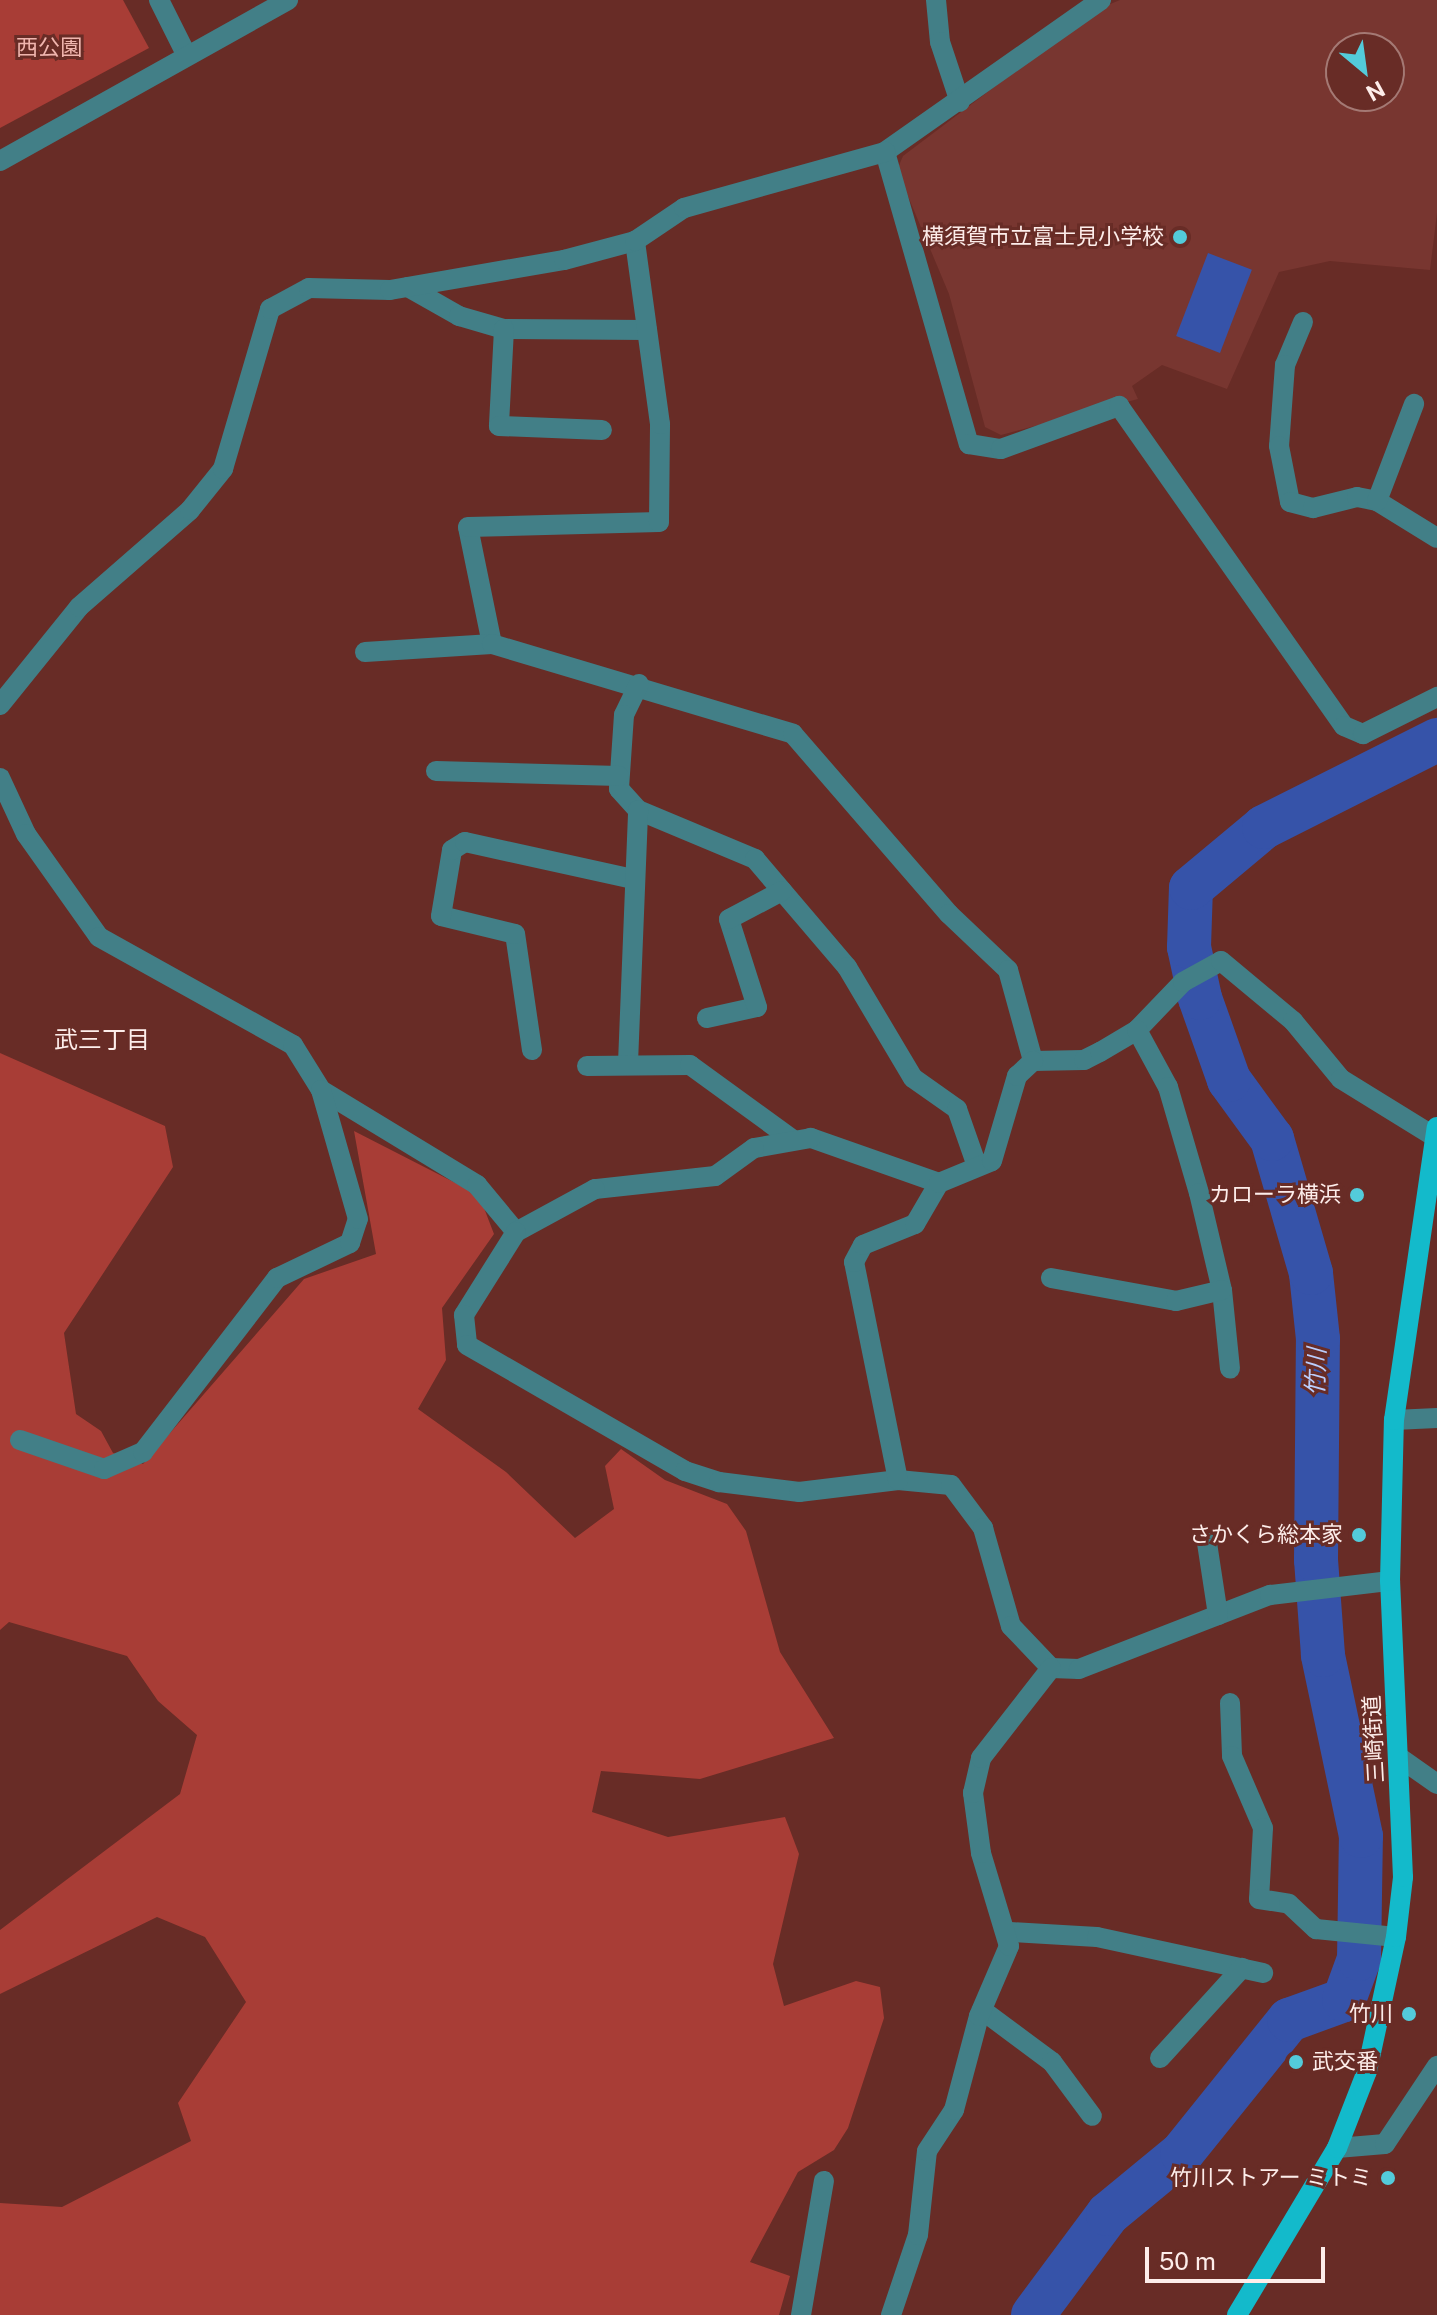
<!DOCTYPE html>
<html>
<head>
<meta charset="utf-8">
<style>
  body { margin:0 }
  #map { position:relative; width:1437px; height:2315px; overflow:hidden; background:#682c26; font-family:"Public Sans","Noto Sans JP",sans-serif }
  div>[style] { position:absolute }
  .built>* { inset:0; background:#783630 }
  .green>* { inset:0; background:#a83d36 }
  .water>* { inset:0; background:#3653a9; transform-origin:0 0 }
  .river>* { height:44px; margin:-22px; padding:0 22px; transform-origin:22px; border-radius:22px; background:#3653a9 }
  .minor>* { height:20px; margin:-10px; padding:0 10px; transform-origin:10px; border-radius:10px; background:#427f87 }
  .tertiary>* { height:20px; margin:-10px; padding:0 10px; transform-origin:10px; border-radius:10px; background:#427f87 }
  .primary>* { height:20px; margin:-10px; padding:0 10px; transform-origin:10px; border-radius:10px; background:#13bacb }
  .dots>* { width:22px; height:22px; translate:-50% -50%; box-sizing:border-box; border:4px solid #682c26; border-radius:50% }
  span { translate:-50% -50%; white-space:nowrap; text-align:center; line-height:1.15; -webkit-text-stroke:6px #682c26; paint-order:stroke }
  .park-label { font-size:22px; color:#f0b5ae }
  .poi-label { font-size:22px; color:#fdedea }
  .right { translate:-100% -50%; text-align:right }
  .left { translate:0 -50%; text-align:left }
  .street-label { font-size:22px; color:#fdedea }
  .neighbourhood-label { font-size:24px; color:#fdedea }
  .water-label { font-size:24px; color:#bacdfc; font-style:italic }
  .north { position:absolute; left:1325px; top:32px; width:80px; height:80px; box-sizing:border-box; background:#682c26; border:2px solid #a47974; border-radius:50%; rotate:151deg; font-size:22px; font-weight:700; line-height:32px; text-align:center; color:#fdedea }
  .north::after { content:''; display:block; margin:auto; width:28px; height:36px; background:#53cbda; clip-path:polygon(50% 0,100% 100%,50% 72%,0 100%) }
  .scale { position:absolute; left:1145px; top:2247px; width:180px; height:36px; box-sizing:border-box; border:4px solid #fdedea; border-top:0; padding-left:10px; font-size:24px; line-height:28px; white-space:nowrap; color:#fdedea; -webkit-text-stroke:6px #682c26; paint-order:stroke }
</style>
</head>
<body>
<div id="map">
  <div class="built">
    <div style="clip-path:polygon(evenodd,1120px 0,1437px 0,1437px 213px,1430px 270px,1330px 261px,1279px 272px,1227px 389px,1162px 365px,1132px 386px,1138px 399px,1001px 435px,985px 427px,949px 294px,897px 170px,903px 156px,1096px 10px,1120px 0,1341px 48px,1389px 48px,1389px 96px,1341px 96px,1341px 48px)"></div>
  </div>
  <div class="green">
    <div style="clip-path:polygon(0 0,123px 0,149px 48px,0 128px)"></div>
    <div style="clip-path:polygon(0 1053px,165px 1126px,173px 1167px,64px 1333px,76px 1414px,101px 1431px,113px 1453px,143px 1464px,304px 1279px,376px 1254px,354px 1131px,479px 1195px,494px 1234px,442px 1308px,446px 1360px,418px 1409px,506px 1472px,575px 1538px,614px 1509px,605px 1466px,621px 1449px,665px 1480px,727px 1504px,746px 1531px,780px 1652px,834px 1738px,700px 1779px,601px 1771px,592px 1812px,668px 1837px,785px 1817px,799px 1854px,773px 1964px,784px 2006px,856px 1981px,880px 1987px,884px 2018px,848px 2128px,834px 2150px,798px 2172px,750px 2262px,790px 2276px,779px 2315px,0 2315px,0 2203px,62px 2207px,191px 2141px,178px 2103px,246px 2002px,205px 1937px,157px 1917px,0 1994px,0 1930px,180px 1794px,197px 1735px,158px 1701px,127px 1656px,9px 1622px,0 1630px)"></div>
  </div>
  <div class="water">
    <div style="left:1208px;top:253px;width:47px;height:89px;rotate:21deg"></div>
  </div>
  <div class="river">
    <div style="left:1033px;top:2315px;width:126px;rotate:-53.4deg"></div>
    <div style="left:1108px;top:2214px;width:96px;rotate:-39.5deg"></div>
    <div style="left:1182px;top:2153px;width:171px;rotate:-51.2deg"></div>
    <div style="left:1289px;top:2020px;width:59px;rotate:-20deg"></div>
    <div style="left:1344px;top:2000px;width:44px;rotate:-69.9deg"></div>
    <div style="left:1359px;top:1959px;width:123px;rotate:-89.1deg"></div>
    <div style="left:1361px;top:1836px;width:185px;rotate:-101.9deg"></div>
    <div style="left:1323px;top:1655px;width:95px;rotate:-94.2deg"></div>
    <div style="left:1316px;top:1560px;width:221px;rotate:-89.5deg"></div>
    <div style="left:1318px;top:1339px;width:66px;rotate:-96.1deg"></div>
    <div style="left:1311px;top:1273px;width:140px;rotate:-106.2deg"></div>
    <div style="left:1272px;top:1139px;width:73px;rotate:-126.1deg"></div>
    <div style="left:1229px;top:1080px;width:87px;rotate:-109.5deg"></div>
    <div style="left:1200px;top:998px;width:52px;rotate:-102.2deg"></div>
    <div style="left:1189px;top:947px;width:59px;rotate:-88.1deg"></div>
    <div style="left:1191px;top:888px;width:95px;rotate:-39.9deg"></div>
    <div style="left:1264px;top:827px;width:194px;rotate:-26.7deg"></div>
  </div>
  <div class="minor">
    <div style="left:159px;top:0;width:60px;rotate:63.4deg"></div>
    <div style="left:936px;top:0;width:42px;rotate:84.6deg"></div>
    <div style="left:940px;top:42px;width:63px;rotate:71.6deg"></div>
    <div style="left:1101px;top:0;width:264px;rotate:144.9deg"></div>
    <div style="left:885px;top:152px;width:304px;rotate:74deg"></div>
    <div style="left:969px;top:444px;width:32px;rotate:9deg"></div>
    <div style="left:1001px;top:449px;width:126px;rotate:-20deg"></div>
    <div style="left:1119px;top:406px;width:391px;rotate:54.9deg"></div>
    <div style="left:1344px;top:726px;width:21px;rotate:23deg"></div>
    <div style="left:1363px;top:734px;width:83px;rotate:-26.6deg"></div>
    <div style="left:0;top:161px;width:330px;rotate:-29.2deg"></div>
    <div style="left:408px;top:287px;width:59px;rotate:29.6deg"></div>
    <div style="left:459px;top:316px;width:47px;rotate:16.1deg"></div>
    <div style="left:504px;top:329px;width:143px;rotate:0.4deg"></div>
    <div style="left:1303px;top:322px;width:47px;rotate:112.7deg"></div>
    <div style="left:1285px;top:365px;width:81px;rotate:94.2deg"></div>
    <div style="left:1279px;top:446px;width:57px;rotate:78.9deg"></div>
    <div style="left:1290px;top:502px;width:24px;rotate:15deg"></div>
    <div style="left:1313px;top:508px;width:45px;rotate:-14deg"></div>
    <div style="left:1357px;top:497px;width:20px;rotate:11deg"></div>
    <div style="left:1377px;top:501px;width:70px;rotate:31.7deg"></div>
    <div style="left:504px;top:329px;width:97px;rotate:93deg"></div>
    <div style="left:499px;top:426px;width:103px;rotate:2.2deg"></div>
    <div style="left:1377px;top:501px;width:104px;rotate:-69.1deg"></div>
    <div style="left:492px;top:644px;width:119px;rotate:-101.6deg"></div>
    <div style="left:468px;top:527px;width:191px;rotate:-1.5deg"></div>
    <div style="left:659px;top:522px;width:98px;rotate:-89.4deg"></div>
    <div style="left:660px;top:424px;width:185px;rotate:-97.8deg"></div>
    <div style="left:365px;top:652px;width:127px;rotate:-3.6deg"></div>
    <div style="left:492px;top:644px;width:314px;rotate:16.6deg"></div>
    <div style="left:793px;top:734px;width:238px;rotate:49.1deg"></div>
    <div style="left:949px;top:914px;width:81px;rotate:43.5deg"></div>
    <div style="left:1008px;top:970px;width:94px;rotate:74.6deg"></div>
    <div style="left:1033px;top:1061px;width:51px;rotate:-1.1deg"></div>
    <div style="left:1084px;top:1060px;width:18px;rotate:-27deg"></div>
    <div style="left:1100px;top:1052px;width:43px;rotate:-30.7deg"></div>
    <div style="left:1137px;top:1030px;width:66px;rotate:-46.2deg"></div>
    <div style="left:1183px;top:982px;width:43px;rotate:-28.9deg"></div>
    <div style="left:1221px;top:961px;width:94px;rotate:39.8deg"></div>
    <div style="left:1293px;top:1021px;width:75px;rotate:50.4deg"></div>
    <div style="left:1341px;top:1079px;width:110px;rotate:31.7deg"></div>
    <div style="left:639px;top:684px;width:34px;rotate:116deg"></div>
    <div style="left:624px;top:715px;width:74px;rotate:93.9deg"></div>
    <div style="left:619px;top:789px;width:28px;rotate:48deg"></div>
    <div style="left:638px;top:810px;width:127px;rotate:22.7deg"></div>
    <div style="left:755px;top:859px;width:142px;rotate:49.6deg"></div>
    <div style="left:847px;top:967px;width:129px;rotate:59.3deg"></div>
    <div style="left:913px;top:1078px;width:54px;rotate:35.2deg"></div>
    <div style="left:957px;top:1109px;width:60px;rotate:70.7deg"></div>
    <div style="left:0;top:705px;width:126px;rotate:-51.1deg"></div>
    <div style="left:79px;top:607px;width:147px;rotate:-41.1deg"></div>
    <div style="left:190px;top:510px;width:53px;rotate:-51.2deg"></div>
    <div style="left:223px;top:469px;width:167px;rotate:-73.6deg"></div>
    <div style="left:270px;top:309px;width:44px;rotate:-28.3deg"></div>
    <div style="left:309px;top:288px;width:81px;rotate:1.4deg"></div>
    <div style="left:390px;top:290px;width:177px;rotate:-9.8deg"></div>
    <div style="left:564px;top:260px;width:73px;rotate:-15deg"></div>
    <div style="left:635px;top:241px;width:59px;rotate:-34deg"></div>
    <div style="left:684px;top:208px;width:209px;rotate:-15.6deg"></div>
    <div style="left:436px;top:771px;width:183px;rotate:1.6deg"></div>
    <div style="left:0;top:778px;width:62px;rotate:65.1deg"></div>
    <div style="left:26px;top:834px;width:126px;rotate:54.7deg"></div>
    <div style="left:99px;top:937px;width:222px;rotate:29.1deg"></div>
    <div style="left:293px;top:1045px;width:53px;rotate:58.1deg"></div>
    <div style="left:321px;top:1090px;width:183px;rotate:31.3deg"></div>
    <div style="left:477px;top:1185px;width:61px;rotate:50.3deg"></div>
    <div style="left:707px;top:1018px;width:51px;rotate:-12.4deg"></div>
    <div style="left:757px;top:1007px;width:92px;rotate:-107.7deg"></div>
    <div style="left:729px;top:919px;width:60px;rotate:-27.8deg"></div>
    <div style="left:1137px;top:1030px;width:65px;rotate:61.5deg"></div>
    <div style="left:1168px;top:1087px;width:110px;rotate:73.7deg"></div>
    <div style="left:1199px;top:1193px;width:100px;rotate:76.7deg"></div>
    <div style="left:1222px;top:1290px;width:79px;rotate:84.2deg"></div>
    <div style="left:532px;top:1050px;width:117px;rotate:-98.3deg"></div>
    <div style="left:515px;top:934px;width:76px;rotate:-166.3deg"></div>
    <div style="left:441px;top:916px;width:67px;rotate:-80.5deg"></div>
    <div style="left:452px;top:850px;width:15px;rotate:-32deg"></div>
    <div style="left:465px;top:842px;width:172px;rotate:12.4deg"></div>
    <div style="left:628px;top:1063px;width:253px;rotate:-87.7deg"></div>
    <div style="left:587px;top:1066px;width:103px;rotate:-0.6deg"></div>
    <div style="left:690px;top:1065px;width:126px;rotate:36deg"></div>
    <div style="left:939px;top:1183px;width:136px;rotate:-160.6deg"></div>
    <div style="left:811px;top:1138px;width:58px;rotate:170deg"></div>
    <div style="left:754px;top:1148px;width:48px;rotate:144.3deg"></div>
    <div style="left:715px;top:1176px;width:121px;rotate:173.8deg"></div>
    <div style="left:595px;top:1189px;width:90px;rotate:151.4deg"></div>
    <div style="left:516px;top:1232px;width:98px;rotate:122.1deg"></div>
    <div style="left:464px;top:1315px;width:30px;rotate:84deg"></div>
    <div style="left:467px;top:1345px;width:252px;rotate:30deg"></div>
    <div style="left:685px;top:1471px;width:36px;rotate:18deg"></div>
    <div style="left:719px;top:1482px;width:81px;rotate:7.1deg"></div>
    <div style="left:799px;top:1492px;width:100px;rotate:-6.9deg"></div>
    <div style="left:898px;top:1480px;width:53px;rotate:5.4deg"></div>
    <div style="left:951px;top:1485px;width:54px;rotate:53.3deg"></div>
    <div style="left:983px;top:1528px;width:102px;rotate:74.1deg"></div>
    <div style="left:1011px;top:1626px;width:58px;rotate:46.4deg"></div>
    <div style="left:1051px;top:1668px;width:28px;rotate:2deg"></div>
    <div style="left:1079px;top:1669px;width:205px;rotate:-21.2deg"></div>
    <div style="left:1270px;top:1595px;width:121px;rotate:-6.7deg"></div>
    <div style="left:1051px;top:1278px;width:127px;rotate:10.4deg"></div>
    <div style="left:1176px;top:1301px;width:47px;rotate:-13.4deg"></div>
    <div style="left:1394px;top:1420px;width:43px;rotate:-2.7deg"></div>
    <div style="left:20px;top:1440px;width:89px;rotate:19deg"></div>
    <div style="left:104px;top:1469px;width:43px;rotate:-23.6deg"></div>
    <div style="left:143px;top:1452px;width:220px;rotate:-52.4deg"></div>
    <div style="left:277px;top:1278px;width:81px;rotate:-25.6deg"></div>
    <div style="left:350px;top:1243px;width:25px;rotate:-72deg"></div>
    <div style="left:358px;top:1219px;width:134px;rotate:-106deg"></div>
    <div style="left:898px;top:1480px;width:222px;rotate:-101.4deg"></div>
    <div style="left:854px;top:1262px;width:19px;rotate:-62deg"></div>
    <div style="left:863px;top:1245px;width:56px;rotate:-22deg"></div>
    <div style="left:915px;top:1224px;width:48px;rotate:-59.7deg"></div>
    <div style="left:939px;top:1183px;width:57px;rotate:-22.5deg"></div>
    <div style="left:992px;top:1161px;width:89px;rotate:-73.6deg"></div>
    <div style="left:1017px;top:1076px;width:22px;rotate:-43deg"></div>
    <div style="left:1207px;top:1543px;width:73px;rotate:81.3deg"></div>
    <div style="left:1230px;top:1703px;width:53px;rotate:87.8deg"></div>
    <div style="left:1232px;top:1756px;width:78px;rotate:66.7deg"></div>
    <div style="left:1263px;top:1828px;width:71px;rotate:93.2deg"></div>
    <div style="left:1259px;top:1899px;width:30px;rotate:9deg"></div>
    <div style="left:1289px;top:1904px;width:37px;rotate:43deg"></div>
    <div style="left:1316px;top:1929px;width:80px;rotate:5.7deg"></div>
    <div style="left:1010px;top:1932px;width:87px;rotate:3.3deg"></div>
    <div style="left:1097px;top:1937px;width:170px;rotate:12.2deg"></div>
    <div style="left:982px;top:2010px;width:87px;rotate:36.6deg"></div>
    <div style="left:1052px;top:2062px;width:67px;rotate:53.5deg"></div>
    <div style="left:1160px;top:2058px;width:122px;rotate:-47.7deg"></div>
    <div style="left:1337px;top:2148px;width:48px;rotate:-4.8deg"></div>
    <div style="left:1385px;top:2144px;width:94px;rotate:-56.3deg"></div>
    <div style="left:801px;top:2315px;width:136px;rotate:-80.3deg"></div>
    <div style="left:891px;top:2315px;width:84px;rotate:-71.4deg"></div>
    <div style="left:918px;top:2235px;width:84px;rotate:-83.9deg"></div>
    <div style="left:927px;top:2151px;width:49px;rotate:-56.6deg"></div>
    <div style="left:954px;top:2110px;width:97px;rotate:-75.1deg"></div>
    <div style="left:979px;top:2016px;width:76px;rotate:-66.8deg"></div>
    <div style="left:1009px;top:1946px;width:97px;rotate:-106.8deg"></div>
    <div style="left:981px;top:1853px;width:61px;rotate:-97.6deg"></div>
    <div style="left:973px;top:1793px;width:36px;rotate:-77deg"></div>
    <div style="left:981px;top:1758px;width:114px;rotate:-52.1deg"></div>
  </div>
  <div class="tertiary">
    <div style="left:1400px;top:1758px;width:45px;rotate:35.1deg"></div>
  </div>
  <div class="primary">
    <div style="left:1237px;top:2315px;width:195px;rotate:-59.1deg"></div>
    <div style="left:1337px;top:2148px;width:83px;rotate:-68.7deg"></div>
    <div style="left:1367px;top:2071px;width:137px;rotate:-77.8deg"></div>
    <div style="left:1396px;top:1937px;width:60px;rotate:-83.3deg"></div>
    <div style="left:1403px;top:1877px;width:296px;rotate:-92.5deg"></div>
    <div style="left:1390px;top:1581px;width:161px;rotate:-88.6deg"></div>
    <div style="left:1394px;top:1420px;width:296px;rotate:-81.7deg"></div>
  </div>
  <div class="dots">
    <div style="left:1180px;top:237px;background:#53cbda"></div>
    <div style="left:1357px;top:1195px;background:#53cbda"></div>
    <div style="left:1359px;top:1535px;background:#53cbda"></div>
    <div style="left:1409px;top:2014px;background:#53cbda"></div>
    <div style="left:1296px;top:2062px;background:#53cbda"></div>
    <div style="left:1388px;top:2178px;background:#53cbda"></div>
  </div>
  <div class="park-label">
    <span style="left:49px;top:48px">西公園</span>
  </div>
  <div class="poi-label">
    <span class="right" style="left:1164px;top:237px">横須賀市立富士見小学校</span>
    <span class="right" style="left:1341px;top:1195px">カローラ横浜</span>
    <span class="right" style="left:1343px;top:1535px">さかくら総本家</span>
    <span class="right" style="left:1393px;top:2014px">竹川</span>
    <span class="left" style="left:1312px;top:2062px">武交番</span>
    <span class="right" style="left:1372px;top:2178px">竹川ストアー ミトミ</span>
  </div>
  <div class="street-label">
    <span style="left:1374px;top:1739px;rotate:-93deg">三崎街道</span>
  </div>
  <div class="neighbourhood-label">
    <span style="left:102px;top:1040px">武三丁目</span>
  </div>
  <div class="water-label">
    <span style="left:1316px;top:1372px;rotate:-88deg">竹川</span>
  </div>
  <div class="north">N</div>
  <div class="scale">50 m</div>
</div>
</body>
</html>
